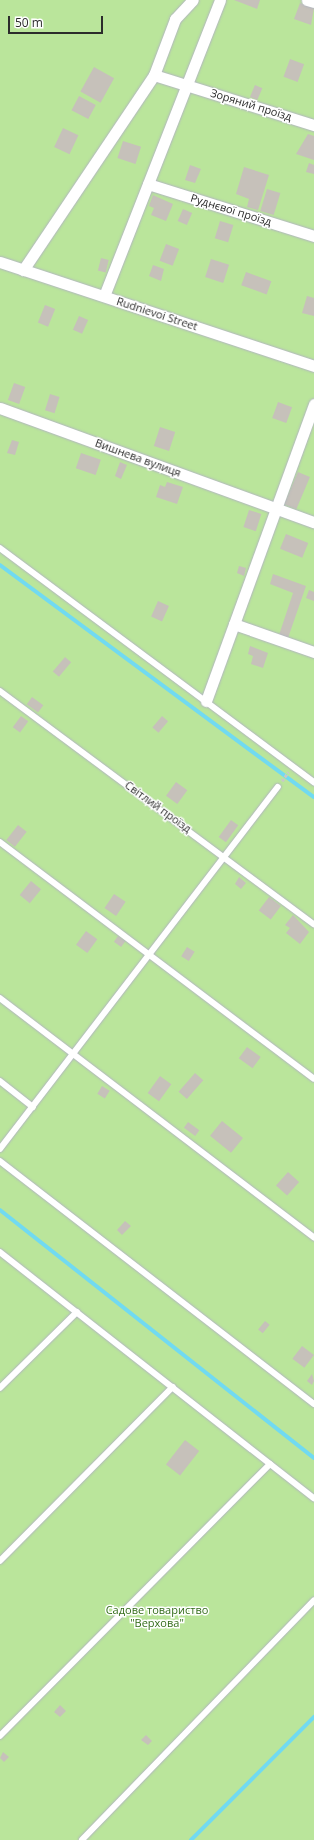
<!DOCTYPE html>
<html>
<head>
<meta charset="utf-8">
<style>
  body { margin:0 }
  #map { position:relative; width:314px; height:1840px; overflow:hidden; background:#eee6df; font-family:"Open Sans",sans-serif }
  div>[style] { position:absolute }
  .green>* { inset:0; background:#bae59b; transform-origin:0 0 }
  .stream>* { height:4px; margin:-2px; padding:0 2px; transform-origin:2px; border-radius:2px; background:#71daf1 }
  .building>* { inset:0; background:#c6c1ba; transform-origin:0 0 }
  .path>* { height:2.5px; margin-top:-1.25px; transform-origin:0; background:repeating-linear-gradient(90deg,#c8c8c8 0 3px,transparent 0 5px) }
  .roads { filter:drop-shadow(0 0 1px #b2b6c0) drop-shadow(0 0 1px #b2b6c0) }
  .lane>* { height:5.5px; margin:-2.75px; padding:0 2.75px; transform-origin:2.75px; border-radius:2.75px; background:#fff }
  .street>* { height:11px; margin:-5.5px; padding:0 5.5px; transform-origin:5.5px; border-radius:5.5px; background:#fff }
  span { translate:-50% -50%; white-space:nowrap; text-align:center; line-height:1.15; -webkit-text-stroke:3px #fff; paint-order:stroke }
  .street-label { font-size:11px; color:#2c2c2c }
  .park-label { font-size:11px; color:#326c19 }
  .scale { position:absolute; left:8px; top:16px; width:95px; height:18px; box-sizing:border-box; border:2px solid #2c2c2c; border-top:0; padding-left:5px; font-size:12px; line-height:14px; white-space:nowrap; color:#2c2c2c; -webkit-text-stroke:3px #fff; paint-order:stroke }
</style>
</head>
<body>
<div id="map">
  <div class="green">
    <div style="left:0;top:0;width:314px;height:1840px"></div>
  </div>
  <div class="stream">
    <div style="left:0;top:565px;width:390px;rotate:36.5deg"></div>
    <div style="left:0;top:1210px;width:400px;rotate:38.3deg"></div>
    <div style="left:191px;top:1840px;width:174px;rotate:-45deg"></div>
  </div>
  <div class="building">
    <div style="clip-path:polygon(234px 0,260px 0,257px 9px)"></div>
    <div style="clip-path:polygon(300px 3px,314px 8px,311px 25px,294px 19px)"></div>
    <div style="left:290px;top:59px;width:15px;height:19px;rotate:20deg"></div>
    <div style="left:94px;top:67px;width:23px;height:28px;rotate:29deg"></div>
    <div style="left:255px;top:85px;width:8px;height:13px;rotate:23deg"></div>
    <div style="left:79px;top:96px;width:19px;height:16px;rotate:28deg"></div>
    <div style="left:63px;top:128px;width:17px;height:21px;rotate:25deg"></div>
    <div style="clip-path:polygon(308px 134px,314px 136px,314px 160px,296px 154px)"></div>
    <div style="left:123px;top:141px;width:19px;height:18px;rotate:18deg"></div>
    <div style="clip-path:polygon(309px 163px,314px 165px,314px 174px,306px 172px)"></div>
    <div style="clip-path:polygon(190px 165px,201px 169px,195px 183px,185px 180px)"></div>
    <div style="clip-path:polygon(244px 167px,269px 175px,258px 210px,247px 207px,249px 199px,236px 194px)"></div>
    <div style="left:267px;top:189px;width:14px;height:23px;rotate:17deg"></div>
    <div style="clip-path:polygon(153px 195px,173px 204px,166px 221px,151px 215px,154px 208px,149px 206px)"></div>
    <div style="left:183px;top:209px;width:10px;height:13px;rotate:24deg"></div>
    <div style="left:220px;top:221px;width:14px;height:18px;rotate:17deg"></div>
    <div style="left:166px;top:244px;width:14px;height:18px;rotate:21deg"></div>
    <div style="left:101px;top:258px;width:8px;height:13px;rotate:14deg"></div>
    <div style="left:211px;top:259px;width:19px;height:19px;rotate:18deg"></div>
    <div style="clip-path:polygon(153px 265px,164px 269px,161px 281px,149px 276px)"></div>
    <div style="left:246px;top:272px;width:27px;height:14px;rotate:20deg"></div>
    <div style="clip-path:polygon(307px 296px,314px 298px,314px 316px,302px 313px)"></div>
    <div style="left:45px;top:305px;width:11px;height:19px;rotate:22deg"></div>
    <div style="left:79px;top:316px;width:10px;height:15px;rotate:24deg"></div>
    <div style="left:14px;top:383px;width:12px;height:18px;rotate:20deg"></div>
    <div style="left:50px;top:394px;width:10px;height:17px;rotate:17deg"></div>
    <div style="left:278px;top:402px;width:15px;height:17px;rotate:20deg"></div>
    <div style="left:160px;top:427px;width:16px;height:20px;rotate:18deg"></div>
    <div style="clip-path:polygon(12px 440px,19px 442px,15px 455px,7px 453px)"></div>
    <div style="left:81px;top:453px;width:21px;height:16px;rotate:19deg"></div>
    <div style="clip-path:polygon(120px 462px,127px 465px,121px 479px,115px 476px)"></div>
    <div style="left:298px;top:472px;width:13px;height:35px;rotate:23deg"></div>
    <div style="clip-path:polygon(167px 482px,183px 487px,177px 504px,156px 497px,160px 485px,165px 487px)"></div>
    <div style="left:249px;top:510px;width:13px;height:18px;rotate:18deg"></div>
    <div style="left:286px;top:534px;width:24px;height:16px;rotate:22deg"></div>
    <div style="clip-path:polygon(239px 566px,246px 568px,244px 576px,237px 573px)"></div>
    <div style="clip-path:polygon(273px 574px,306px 586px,288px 638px,279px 635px,293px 593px,270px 584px)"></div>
    <div style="clip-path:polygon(309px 590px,314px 592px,314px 601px,306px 598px)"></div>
    <div style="left:158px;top:601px;width:12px;height:17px;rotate:24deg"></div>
    <div style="clip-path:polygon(250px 646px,268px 653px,263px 668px,251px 664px,253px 656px,248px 654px)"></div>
    <div style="left:65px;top:657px;width:8px;height:19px;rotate:40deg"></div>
    <div style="left:32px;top:697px;width:14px;height:9px;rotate:36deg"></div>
    <div style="left:21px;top:716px;width:9px;height:14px;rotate:36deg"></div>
    <div style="left:162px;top:716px;width:8px;height:15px;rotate:40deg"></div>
    <div style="left:176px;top:782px;width:14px;height:17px;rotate:36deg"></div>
    <div style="left:231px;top:820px;width:9px;height:21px;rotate:36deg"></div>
    <div style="left:18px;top:825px;width:11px;height:19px;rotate:38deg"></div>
    <div style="clip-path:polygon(239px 877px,246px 883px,241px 889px,235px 884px)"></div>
    <div style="left:31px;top:881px;width:13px;height:18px;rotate:39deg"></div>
    <div style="left:114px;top:894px;width:14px;height:17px;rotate:34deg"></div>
    <div style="left:269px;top:897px;width:15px;height:17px;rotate:37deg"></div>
    <div style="clip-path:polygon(293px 915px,309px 932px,300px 944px,286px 933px,290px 928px,285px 925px)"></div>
    <div style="left:86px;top:931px;width:14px;height:17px;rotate:36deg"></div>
    <div style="left:118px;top:936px;width:9px;height:7px;rotate:36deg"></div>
    <div style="left:187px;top:947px;width:9px;height:11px;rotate:32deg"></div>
    <div style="left:247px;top:1047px;width:17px;height:14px;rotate:36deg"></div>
    <div style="left:195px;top:1073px;width:11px;height:25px;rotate:41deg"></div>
    <div style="left:160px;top:1076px;width:14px;height:21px;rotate:36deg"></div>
    <div style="left:102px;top:1086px;width:9px;height:9px;rotate:32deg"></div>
    <div style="left:222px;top:1121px;width:27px;height:19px;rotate:39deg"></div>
    <div style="left:188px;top:1122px;width:14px;height:7px;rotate:36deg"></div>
    <div style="left:288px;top:1172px;width:15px;height:18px;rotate:42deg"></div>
    <div style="clip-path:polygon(125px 1221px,131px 1226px,122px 1235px,117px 1230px)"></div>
    <div style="left:265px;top:1321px;width:6px;height:11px;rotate:39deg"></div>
    <div style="left:302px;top:1346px;width:15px;height:16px;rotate:37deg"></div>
    <div style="clip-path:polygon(312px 1374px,314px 1381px,312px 1385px,307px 1381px)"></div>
    <div style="left:185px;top:1440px;width:18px;height:31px;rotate:38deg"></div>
    <div style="clip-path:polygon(60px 1705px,66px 1711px,60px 1717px,54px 1712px)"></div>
    <div style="clip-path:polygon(146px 1735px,152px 1741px,148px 1745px,141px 1740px)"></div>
    <div style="clip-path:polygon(3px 1752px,9px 1757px,4px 1762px,0 1758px)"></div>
  </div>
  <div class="path">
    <div style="left:282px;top:781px;width:11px;rotate:-56deg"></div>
  </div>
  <div class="roads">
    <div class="lane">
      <div style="left:0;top:548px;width:392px;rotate:36.7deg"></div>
      <div style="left:0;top:691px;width:391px;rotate:36.6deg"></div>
      <div style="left:0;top:842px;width:393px;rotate:37deg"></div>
      <div style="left:0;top:998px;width:395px;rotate:37.3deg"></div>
      <div style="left:0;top:1081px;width:42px;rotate:38.2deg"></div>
      <div style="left:0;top:1149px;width:456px;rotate:-52.5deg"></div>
      <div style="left:0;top:1161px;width:397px;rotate:37.7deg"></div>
      <div style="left:0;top:1252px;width:399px;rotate:38.1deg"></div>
      <div style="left:0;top:1388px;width:108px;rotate:-44.6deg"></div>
      <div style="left:0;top:1561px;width:245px;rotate:-45.2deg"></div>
      <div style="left:0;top:1736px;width:383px;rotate:-45.2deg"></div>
      <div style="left:82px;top:1840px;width:333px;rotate:-45.9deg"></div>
    </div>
    <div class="street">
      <div style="left:307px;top:0;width:7px;rotate:16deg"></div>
      <div style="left:154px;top:75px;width:168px;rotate:17.4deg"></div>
      <div style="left:148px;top:184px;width:174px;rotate:17.4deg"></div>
      <div style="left:0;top:262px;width:331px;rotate:18.3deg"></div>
      <div style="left:23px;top:270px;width:235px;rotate:-56.1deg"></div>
      <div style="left:154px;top:75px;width:60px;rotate:-69.4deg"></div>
      <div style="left:175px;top:19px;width:26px;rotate:-47deg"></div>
      <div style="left:104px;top:296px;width:318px;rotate:-68.6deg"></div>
      <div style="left:0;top:408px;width:334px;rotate:20deg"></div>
      <div style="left:234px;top:624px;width:85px;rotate:19.3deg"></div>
      <div style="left:206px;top:701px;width:316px;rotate:-70deg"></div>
    </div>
  </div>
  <div class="street-label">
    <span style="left:251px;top:105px;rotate:17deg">Зоряний проїзд</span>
    <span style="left:231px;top:210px;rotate:17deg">Руднєвої проїзд</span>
    <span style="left:157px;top:314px;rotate:18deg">Rudnievoi Street</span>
    <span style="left:138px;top:458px;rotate:20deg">Вишнева вулиця</span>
    <span style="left:158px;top:807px;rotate:36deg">Світлий проїзд</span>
  </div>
  <div class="park-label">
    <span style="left:157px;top:1617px">Садове товариство<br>"Верхова"</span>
  </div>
  <div class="scale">50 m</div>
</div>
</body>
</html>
